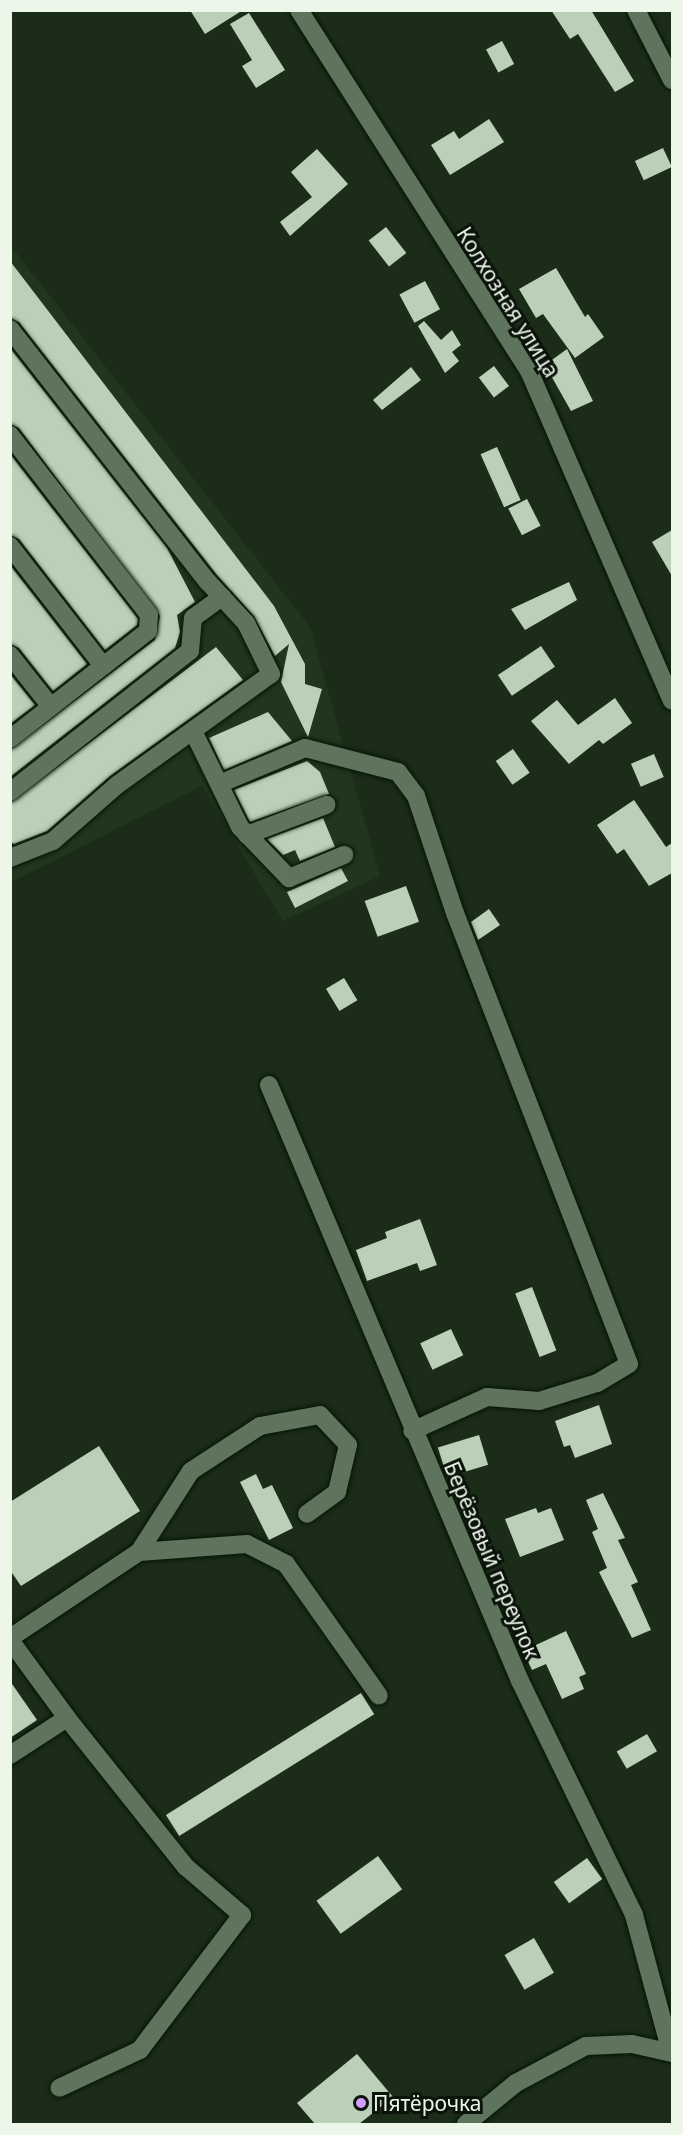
<!DOCTYPE html>
<html>
<head>
<meta charset="utf-8">
<style>
  body { margin:0 }
  #map { position:relative; width:683px; height:2135px; overflow:hidden; background:#1b2d19; font-family:"Noto Sans",sans-serif }
  div>[style] { position:absolute }
  .built>* { inset:0; background:#20371d }
  .building>* { inset:0; background:#bad1b7; transform-origin:0 0 }
  .roads { filter:drop-shadow(0 0 2px #051504) drop-shadow(0 0 2px #051504) }
  .minor>* { height:18px; margin:-9px; padding:0 9px; transform-origin:9px; border-radius:9px; background:#5f745c }
  .dots>* { width:16px; height:16px; translate:-50% -50%; box-sizing:border-box; border:3px solid #0b130a; border-radius:50% }
  span { translate:-50% -50%; white-space:nowrap; text-align:center; line-height:1.15; -webkit-text-stroke:6px #0b130a; paint-order:stroke }
  .street-label { font-size:21px; color:#ecf7ea }
  .poi-label { font-size:21px; color:#ecf7ea }
  .left { translate:0 -50%; text-align:left }
  .frame { position:absolute; inset:0; border:12px solid #ecf7ea; pointer-events:none }
</style>
</head>
<body>
<div id="map">
  <div class="built">
    <div style="clip-path:polygon(10px 245px,310px 627px,380px 876px,283px 921px,202px 786px,11px 882px)"></div>
  </div>
  <div class="building">
    <div style="clip-path:polygon(190px 10px,243px 10px,205px 34px)"></div>
    <div style="clip-path:polygon(551px 10px,591px 10px,634px 81px,615px 92px,578px 34px,570px 39px)"></div>
    <div style="clip-path:polygon(249px 13px,285px 70px,256px 88px,242px 66px,252px 60px,230px 24px)"></div>
    <div style="left:502px;top:41px;width:26px;height:18px;rotate:62deg"></div>
    <div style="clip-path:polygon(489px 119px,504px 142px,450px 175px,431px 145px,454px 131px,459px 139px)"></div>
    <div style="left:663px;top:148px;width:21px;height:31px;rotate:65deg"></div>
    <div style="clip-path:polygon(317px 149px,348px 184px,290px 236px,280px 222px,312px 197px,291px 172px)"></div>
    <div style="left:386px;top:227px;width:33px;height:22px;rotate:52deg"></div>
    <div style="clip-path:polygon(10px 261px,274px 606px,305px 664px,305px 684px,322px 689px,308px 737px,281px 682px,289px 644px,275px 656px,254px 616px,217px 575px,19px 322px,10px 318px)"></div>
    <div style="clip-path:polygon(556px 268px,585px 317px,588px 314px,604px 337px,575px 358px,543px 314px,536px 318px,519px 289px)"></div>
    <div style="left:425px;top:281px;width:32px;height:29px;rotate:62deg"></div>
    <div style="clip-path:polygon(424px 321px,441px 340px,452px 330px,461px 345px,452px 352px,459px 361px,445px 373px,418px 326px)"></div>
    <div style="clip-path:polygon(10px 348px,167px 548px,195px 602px,177px 615px,180px 632px,175px 648px,10px 777px,10px 750px,155px 640px,160px 616px,19px 428px,10px 424px)"></div>
    <div style="clip-path:polygon(567px 349px,593px 401px,571px 411px,545px 365px)"></div>
    <div style="left:494px;top:366px;width:25px;height:19px;rotate:53deg"></div>
    <div style="clip-path:polygon(411px 367px,421px 380px,382px 410px,373px 400px)"></div>
    <div style="left:497px;top:447px;width:58px;height:18px;rotate:66deg"></div>
    <div style="clip-path:polygon(10px 454px,138px 619px,137px 625px,105px 650px,19px 539px,10px 535px)"></div>
    <div style="left:527px;top:499px;width:30px;height:21px;rotate:63deg"></div>
    <div style="clip-path:polygon(672px 530px,672px 576px,652px 542px)"></div>
    <div style="clip-path:polygon(10px 565px,87px 664px,53px 691px,19px 648px,10px 644px)"></div>
    <div style="clip-path:polygon(569px 582px,577px 600px,525px 630px,511px 609px)"></div>
    <div style="left:541px;top:646px;width:25px;height:52px;rotate:56deg"></div>
    <div style="clip-path:polygon(216px 647px,243px 680px,110px 776px,47px 831px,14px 844px,10px 841px,10px 803px)"></div>
    <div style="clip-path:polygon(10px 674px,35px 705px,10px 724px)"></div>
    <div style="clip-path:polygon(615px 698px,632px 723px,603px 744px,599px 740px,569px 764px,531px 721px,557px 700px,578px 725px)"></div>
    <div style="clip-path:polygon(268px 712px,292px 741px,224px 770px,209px 738px)"></div>
    <div style="left:513px;top:749px;width:29px;height:21px;rotate:55deg"></div>
    <div style="left:654px;top:754px;width:25px;height:25px;rotate:67deg"></div>
    <div style="clip-path:polygon(307px 761px,320px 772px,329px 794px,250px 822px,234px 790px)"></div>
    <div style="clip-path:polygon(634px 800px,666px 847px,672px 843px,672px 873px,649px 886px,624px 849px,617px 854px,597px 825px)"></div>
    <div style="clip-path:polygon(323px 818px,335px 847px,300px 861px,295px 850px,283px 855px,267px 839px)"></div>
    <div style="clip-path:polygon(341px 868px,348px 881px,295px 908px,287px 892px)"></div>
    <div style="left:406px;top:886px;width:38px;height:44px;rotate:70deg"></div>
    <div style="clip-path:polygon(489px 909px,500px 925px,478px 940px,471px 922px)"></div>
    <div style="left:344px;top:978px;width:26px;height:21px;rotate:59deg"></div>
    <div style="clip-path:polygon(420px 1219px,437px 1265px,420px 1271px,417px 1263px,367px 1281px,356px 1250px,387px 1238px,385px 1232px)"></div>
    <div style="left:532px;top:1287px;width:68px;height:18px;rotate:69deg"></div>
    <div style="left:451px;top:1329px;width:29px;height:34px;rotate:65deg"></div>
    <div style="clip-path:polygon(599px 1405px,612px 1444px,575px 1458px,570px 1445px,564px 1447px,555px 1421px)"></div>
    <div style="left:479px;top:1435px;width:31px;height:43px;rotate:73deg"></div>
    <div style="clip-path:polygon(99px 1446px,140px 1511px,21px 1586px,10px 1570px,10px 1502px)"></div>
    <div style="clip-path:polygon(256px 1474px,263px 1489px,272px 1485px,293px 1528px,269px 1540px,240px 1482px)"></div>
    <div style="clip-path:polygon(603px 1493px,625px 1538px,618px 1540px,638px 1582px,631px 1585px,651px 1630px,632px 1638px,599px 1572px,607px 1568px,592px 1532px,598px 1529px,586px 1500px)"></div>
    <div style="clip-path:polygon(536px 1508px,538px 1513px,551px 1508px,564px 1540px,520px 1557px,505px 1519px)"></div>
    <div style="clip-path:polygon(566px 1631px,586px 1674px,579px 1677px,584px 1689px,562px 1699px,546px 1664px,532px 1670px,523px 1651px)"></div>
    <div style="clip-path:polygon(10px 1681px,37px 1720px,10px 1738px)"></div>
    <div style="left:361px;top:1693px;width:25px;height:230px;rotate:58deg"></div>
    <div style="left:647px;top:1734px;width:20px;height:35px;rotate:60deg"></div>
    <div style="left:378px;top:1856px;width:41px;height:76px;rotate:54deg"></div>
    <div style="left:587px;top:1858px;width:26px;height:41px;rotate:54deg"></div>
    <div style="left:534px;top:1938px;width:40px;height:34px;rotate:60deg"></div>
    <div style="clip-path:polygon(357px 2054px,393px 2097px,359px 2124px,315px 2124px,297px 2103px)"></div>
  </div>
  <div class="roads">
    <div class="minor">
      <div style="left:299px;top:10px;width:430px;rotate:57.5deg"></div>
      <div style="left:530px;top:373px;width:357px;rotate:66.6deg"></div>
      <div style="left:636px;top:10px;width:79px;rotate:62.8deg"></div>
      <div style="left:10px;top:329px;width:321px;rotate:52deg"></div>
      <div style="left:208px;top:582px;width:56px;rotate:47.2deg"></div>
      <div style="left:246px;top:623px;width:57px;rotate:63.9deg"></div>
      <div style="left:271px;top:674px;width:190px;rotate:144.2deg"></div>
      <div style="left:117px;top:785px;width:85px;rotate:138.8deg"></div>
      <div style="left:53px;top:841px;width:46px;rotate:158.4deg"></div>
      <div style="left:10px;top:435px;width:227px;rotate:52.3deg"></div>
      <div style="left:149px;top:615px;width:16px;rotate:94deg"></div>
      <div style="left:148px;top:631px;width:175px;rotate:142deg"></div>
      <div style="left:10px;top:546px;width:152px;rotate:52.2deg"></div>
      <div style="left:10px;top:655px;width:66px;rotate:51.7deg"></div>
      <div style="left:193px;top:731px;width:107px;rotate:63.9deg"></div>
      <div style="left:240px;top:827px;width:71px;rotate:46.1deg"></div>
      <div style="left:289px;top:878px;width:60px;rotate:-22.7deg"></div>
      <div style="left:219px;top:784px;width:93px;rotate:-22.7deg"></div>
      <div style="left:305px;top:748px;width:96px;rotate:14.5deg"></div>
      <div style="left:398px;top:772px;width:30px;rotate:53deg"></div>
      <div style="left:416px;top:796px;width:123px;rotate:71.6deg"></div>
      <div style="left:455px;top:913px;width:483px;rotate:68.9deg"></div>
      <div style="left:629px;top:1364px;width:37px;rotate:149deg"></div>
      <div style="left:597px;top:1383px;width:61px;rotate:162.8deg"></div>
      <div style="left:539px;top:1401px;width:52px;rotate:-175.6deg"></div>
      <div style="left:487px;top:1397px;width:82px;rotate:155.6deg"></div>
      <div style="left:10px;top:792px;width:229px;rotate:-38.1deg"></div>
      <div style="left:190px;top:651px;width:33px;rotate:-85deg"></div>
      <div style="left:193px;top:618px;width:36px;rotate:-36deg"></div>
      <div style="left:247px;top:835px;width:85px;rotate:-20.8deg"></div>
      <div style="left:269px;top:1085px;width:647px;rotate:67.16deg"></div>
      <div style="left:520px;top:1681px;width:260px;rotate:64deg"></div>
      <div style="left:634px;top:1915px;width:142px;rotate:74.9deg"></div>
      <div style="left:139px;top:1552px;width:108px;rotate:-4.2deg"></div>
      <div style="left:247px;top:1544px;width:44px;rotate:27.1deg"></div>
      <div style="left:286px;top:1564px;width:161px;rotate:54.8deg"></div>
      <div style="left:10px;top:1638px;width:155px;rotate:-33.7deg"></div>
      <div style="left:139px;top:1552px;width:96px;rotate:-57.3deg"></div>
      <div style="left:191px;top:1471px;width:82px;rotate:-33.1deg"></div>
      <div style="left:260px;top:1426px;width:61px;rotate:-10.4deg"></div>
      <div style="left:320px;top:1415px;width:41px;rotate:47deg"></div>
      <div style="left:348px;top:1445px;width:48px;rotate:103.2deg"></div>
      <div style="left:337px;top:1492px;width:37px;rotate:144deg"></div>
      <div style="left:10px;top:1640px;width:97px;rotate:53.8deg"></div>
      <div style="left:10px;top:1755px;width:68px;rotate:-33deg"></div>
      <div style="left:67px;top:1718px;width:191px;rotate:51.4deg"></div>
      <div style="left:186px;top:1867px;width:74px;rotate:40.6deg"></div>
      <div style="left:242px;top:1915px;width:169px;rotate:127.1deg"></div>
      <div style="left:140px;top:2050px;width:89px;rotate:154.9deg"></div>
      <div style="left:466px;top:2124px;width:65px;rotate:-39.4deg"></div>
      <div style="left:516px;top:2083px;width:79px;rotate:-27.9deg"></div>
      <div style="left:586px;top:2046px;width:46px;rotate:-2.5deg"></div>
      <div style="left:632px;top:2044px;width:41px;rotate:12.7deg"></div>
    </div>
  </div>
  <div class="dots">
    <div style="left:361px;top:2103px;background:#d19dfe"></div>
  </div>
  <div class="street-label">
    <span style="left:508px;top:302px;rotate:58deg">Колхозная улица</span>
    <span style="left:492px;top:1560px;rotate:67deg">Берёзовый переулок</span>
  </div>
  <div class="poi-label">
    <span class="left" style="left:373px;top:2103px">Пятёрочка</span>
  </div>
  <div class="frame"></div>
</div>
</body>
</html>
